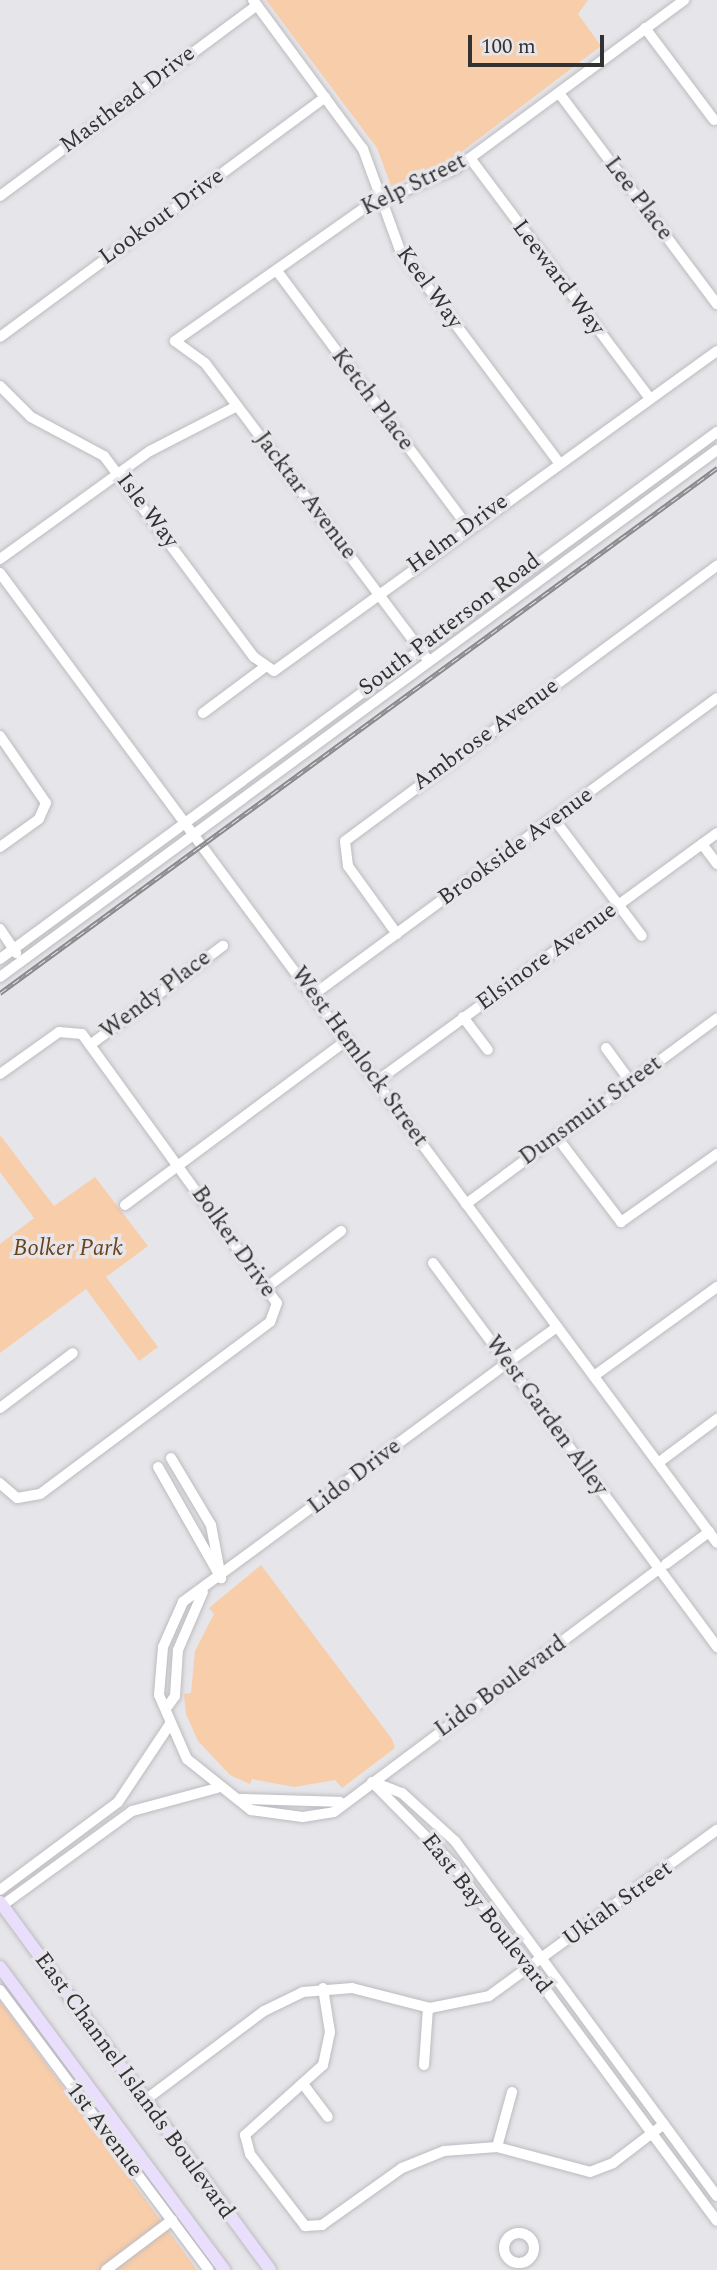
<!DOCTYPE html>
<html>
<head>
<meta charset="utf-8">
<style>
  body { margin:0 }
  #map { position:relative; width:717px; height:2270px; overflow:hidden; background:#e6e5e9; font-family:Spectral,serif }
  div>[style] { position:absolute }
  .green>* { inset:0; background:#f8cdaa }
  .roads { filter:drop-shadow(0 0 2px #bcbbbf) drop-shadow(0 0 2px #bcbbbf) }
  .minor>* { height:10px; margin:-5px; padding:0 5px; transform-origin:5px; border-radius:5px; background:#fff }
  .minor>.ring { margin:-5px; padding:0; box-sizing:content-box; background:none; border:10px solid #fff; border-radius:50% }
  .major>* { height:12px; margin:-6px; padding:0 6px; transform-origin:6px; border-radius:6px; background:#e9dffd }
  .rail>* { height:5px; margin-top:-2.5px; transform-origin:0; background:repeating-linear-gradient(90deg,#e6e5e9 0 8px,#8a898c 0 16px); box-sizing:border-box; border-block:2px solid #8a898c }
  span { translate:-50% -50%; white-space:nowrap; text-align:center; line-height:1.15; -webkit-text-stroke:7px #e6e5e9; paint-order:stroke }
  .street-label { font-size:23px; color:#323233 }
  .park-label { font-size:23px; color:#6a421d; font-style:italic }
  .scale { position:absolute; left:468px; top:35px; width:136px; height:32px; box-sizing:border-box; border:4px solid #323233; border-top:0; padding-left:9px; font-size:21px; line-height:24px; white-space:nowrap; color:#323233; -webkit-text-stroke:5px #e6e5e9; paint-order:stroke }
</style>
</head>
<body>
<div id="map">
  <div class="green">
    <div style="clip-path:polygon(266px 0,588px 0,578px 14px,601px 46px,452px 159px,391px 186px,377px 148px)"></div>
    <div style="clip-path:polygon(0 1135px,54px 1206px,95px 1177px,148px 1246px,106px 1277px,158px 1347px,139px 1361px,86px 1289px,0 1353px,0 1244px,34px 1218px,0 1172px)"></div>
    <div style="clip-path:polygon(261px 1565px,392px 1739px,395px 1748px,342px 1788px,335px 1780px,294px 1787px,252px 1779px,250px 1784px,230px 1775px,198px 1741px,186px 1714px,184px 1694px,191px 1693px,195px 1651px,214px 1614px,209px 1608px)"></div>
    <div style="clip-path:polygon(0 2001px,197px 2270px,0 2270px)"></div>
  </div>
  <div class="roads">
    <div class="minor">
      <div style="left:253px;top:0;width:185px;rotate:53.6deg"></div>
      <div style="left:363px;top:149px;width:108px;rotate:69.9deg"></div>
      <div style="left:400px;top:250px;width:264px;rotate:53.2deg"></div>
      <div style="left:645px;top:28px;width:115px;rotate:53.1deg"></div>
      <div style="left:559px;top:93px;width:264px;rotate:53.2deg"></div>
      <div style="left:470px;top:158px;width:297px;rotate:53.2deg"></div>
      <div style="left:0;top:196px;width:320px;rotate:-36.6deg"></div>
      <div style="left:277px;top:271px;width:319px;rotate:53.3deg"></div>
      <div style="left:0;top:337px;width:404px;rotate:-36.4deg"></div>
      <div style="left:0;top:386px;width:44px;rotate:45deg"></div>
      <div style="left:31px;top:417px;width:83px;rotate:28.1deg"></div>
      <div style="left:104px;top:456px;width:251px;rotate:53.3deg"></div>
      <div style="left:254px;top:657px;width:24px;rotate:35deg"></div>
      <div style="left:274px;top:671px;width:546px;rotate:-35.84deg"></div>
      <div style="left:0;top:559px;width:185px;rotate:-35.8deg"></div>
      <div style="left:150px;top:451px;width:98px;rotate:-27.3deg"></div>
      <div style="left:0;top:573px;width:1206px;rotate:53.53deg"></div>
      <div style="left:428px;top:660px;width:371px;rotate:-126.9deg"></div>
      <div style="left:205px;top:363px;width:37px;rotate:-144deg"></div>
      <div style="left:175px;top:341px;width:231px;rotate:-35.1deg"></div>
      <div style="left:364px;top:208px;width:99px;rotate:-23.2deg"></div>
      <div style="left:455px;top:169px;width:285px;rotate:-36.4deg"></div>
      <div style="left:203px;top:713px;width:77px;rotate:-36.6deg"></div>
      <div style="left:0;top:736px;width:81px;rotate:55.5deg"></div>
      <div style="left:46px;top:803px;width:17px;rotate:114deg"></div>
      <div style="left:39px;top:819px;width:48px;rotate:144.3deg"></div>
      <div style="left:554px;top:819px;width:146px;rotate:53.1deg"></div>
      <div style="left:702px;top:844px;width:25px;rotate:53deg"></div>
      <div style="left:0;top:929px;width:29px;rotate:56deg"></div>
      <div style="left:397px;top:934px;width:84px;rotate:-125.8deg"></div>
      <div style="left:348px;top:866px;width:25px;rotate:-97deg"></div>
      <div style="left:345px;top:841px;width:463px;rotate:-36.5deg"></div>
      <div style="left:0;top:959px;width:890px;rotate:-36.32deg"></div>
      <div style="left:0;top:977px;width:890px;rotate:-36.32deg"></div>
      <div style="left:313px;top:995px;width:501px;rotate:-36.32deg"></div>
      <div style="left:463px;top:1017px;width:41px;rotate:52.9deg"></div>
      <div style="left:90px;top:1045px;width:166px;rotate:-36.7deg"></div>
      <div style="left:606px;top:1048px;width:41px;rotate:54deg"></div>
      <div style="left:0;top:1074px;width:72px;rotate:-35.4deg"></div>
      <div style="left:59px;top:1032px;width:23px;rotate:5deg"></div>
      <div style="left:82px;top:1034px;width:332px;rotate:54.1deg"></div>
      <div style="left:277px;top:1303px;width:20px;rotate:110deg"></div>
      <div style="left:270px;top:1322px;width:287px;rotate:143.2deg"></div>
      <div style="left:40px;top:1494px;width:23px;rotate:170deg"></div>
      <div style="left:17px;top:1498px;width:23px;rotate:-139deg"></div>
      <div style="left:377px;top:1081px;width:421px;rotate:-36.1deg"></div>
      <div style="left:556px;top:1136px;width:108px;rotate:52.9deg"></div>
      <div style="left:621px;top:1222px;width:118px;rotate:-35.3deg"></div>
      <div style="left:466px;top:1204px;width:312px;rotate:-36.5deg"></div>
      <div style="left:125px;top:1205px;width:277px;rotate:-36.6deg"></div>
      <div style="left:433px;top:1263px;width:478px;rotate:53.5deg"></div>
      <div style="left:267px;top:1287px;width:93px;rotate:-37.1deg"></div>
      <div style="left:514px;top:1358px;width:53px;rotate:-35.8deg"></div>
      <div style="left:507px;top:1363px;width:403px;rotate:143.6deg"></div>
      <div style="left:183px;top:1602px;width:49px;rotate:114deg"></div>
      <div style="left:163px;top:1647px;width:48px;rotate:94.8deg"></div>
      <div style="left:159px;top:1695px;width:70px;rotate:66.4deg"></div>
      <div style="left:187px;top:1759px;width:82px;rotate:38.6deg"></div>
      <div style="left:251px;top:1810px;width:52px;rotate:7.7deg"></div>
      <div style="left:303px;top:1817px;width:31px;rotate:-9deg"></div>
      <div style="left:334px;top:1812px;width:406px;rotate:-36.8deg"></div>
      <div style="left:594px;top:1376px;width:152px;rotate:-35.9deg"></div>
      <div style="left:0;top:1408px;width:91px;rotate:-37deg"></div>
      <div style="left:171px;top:1458px;width:78px;rotate:59.2deg"></div>
      <div style="left:211px;top:1525px;width:54px;rotate:79.3deg"></div>
      <div style="left:658px;top:1463px;width:74px;rotate:-36.7deg"></div>
      <div style="left:158px;top:1467px;width:128px;rotate:60.4deg"></div>
      <div style="left:666px;top:1564px;width:54px;rotate:-36.7deg"></div>
      <div style="left:168px;top:1706px;width:12px;rotate:-55deg"></div>
      <div style="left:175px;top:1696px;width:46px;rotate:-86.3deg"></div>
      <div style="left:178px;top:1650px;width:63px;rotate:-66.7deg"></div>
      <div style="left:372px;top:1782px;width:114px;rotate:45.4deg"></div>
      <div style="left:452px;top:1863px;width:445px;rotate:53.5deg"></div>
      <div style="left:373px;top:1782px;width:31px;rotate:21deg"></div>
      <div style="left:402px;top:1793px;width:72px;rotate:42.2deg"></div>
      <div style="left:455px;top:1841px;width:441px;rotate:53.6deg"></div>
      <div style="left:241px;top:1799px;width:99px;rotate:1.7deg"></div>
      <div style="left:0;top:1890px;width:147px;rotate:-36.7deg"></div>
      <div style="left:118px;top:1802px;width:94px;rotate:-56.3deg"></div>
      <div style="left:0;top:1907px;width:163px;rotate:-36deg"></div>
      <div style="left:132px;top:1811px;width:88px;rotate:-15.1deg"></div>
      <div style="left:323px;top:1988px;width:45px;rotate:81deg"></div>
      <div style="left:330px;top:2032px;width:34px;rotate:102deg"></div>
      <div style="left:323px;top:2065px;width:105px;rotate:138.1deg"></div>
      <div style="left:245px;top:2135px;width:20px;rotate:75deg"></div>
      <div style="left:250px;top:2154px;width:91px;rotate:52.6deg"></div>
      <div style="left:305px;top:2226px;width:17px;rotate:-3deg"></div>
      <div style="left:322px;top:2225px;width:98px;rotate:-35.5deg"></div>
      <div style="left:402px;top:2168px;width:45px;rotate:-22deg"></div>
      <div style="left:444px;top:2151px;width:53px;rotate:-4.3deg"></div>
      <div style="left:497px;top:2147px;width:96px;rotate:15deg"></div>
      <div style="left:590px;top:2172px;width:25px;rotate:-21deg"></div>
      <div style="left:613px;top:2163px;width:64px;rotate:-37.4deg"></div>
      <div style="left:0;top:1990px;width:349px;rotate:53.3deg"></div>
      <div style="left:424px;top:2065px;width:57px;rotate:-86deg"></div>
      <div style="left:303px;top:2084px;width:41px;rotate:52.9deg"></div>
      <div style="left:144px;top:2101px;width:150px;rotate:-36.9deg"></div>
      <div style="left:264px;top:2011px;width:43px;rotate:-26deg"></div>
      <div style="left:303px;top:1992px;width:49px;rotate:-4.7deg"></div>
      <div style="left:352px;top:1988px;width:81px;rotate:14.4deg"></div>
      <div style="left:430px;top:2008px;width:60px;rotate:-11.5deg"></div>
      <div style="left:489px;top:1996px;width:282px;rotate:-36.1deg"></div>
      <div style="left:497px;top:2147px;width:57px;rotate:-74.7deg"></div>
      <div class="ring" style="left:504px;top:2233px;width:20px;height:20px"></div>
      <div style="left:106px;top:2270px;width:83px;rotate:-37.1deg"></div>
    </div>
    <div class="major">
      <div style="left:0;top:1902px;width:456px;rotate:53.7deg"></div>
      <div style="left:0;top:1967px;width:377px;rotate:53.5deg"></div>
    </div>
  </div>
  <div class="rail">
    <div style="left:0;top:993px;width:889px;rotate:-36.21deg"></div>
  </div>
  <div class="street-label">
    <span style="left:128px;top:100px;rotate:-37deg">Masthead Drive</span>
    <span style="left:414px;top:185px;rotate:-26deg">Kelp Street</span>
    <span style="left:638px;top:199px;rotate:53deg">Lee Place</span>
    <span style="left:162px;top:217px;rotate:-36deg">Lookout Drive</span>
    <span style="left:558px;top:278px;rotate:53deg">Leeward Way</span>
    <span style="left:429px;top:288px;rotate:54deg">Keel Way</span>
    <span style="left:372px;top:400px;rotate:53deg">Ketch Place</span>
    <span style="left:305px;top:496px;rotate:53deg">Jacktar Avenue</span>
    <span style="left:147px;top:511px;rotate:53deg">Isle Way</span>
    <span style="left:458px;top:534px;rotate:-36deg">Helm Drive</span>
    <span style="left:450px;top:625px;rotate:-37deg">South Patterson Road</span>
    <span style="left:486px;top:735px;rotate:-36deg">Ambrose Avenue</span>
    <span style="left:516px;top:847px;rotate:-36deg">Brookside Avenue</span>
    <span style="left:547px;top:957px;rotate:-36deg">Elsinore Avenue</span>
    <span style="left:156px;top:995px;rotate:-37deg">Wendy Place</span>
    <span style="left:359px;top:1057px;rotate:54deg">West Hemlock Street</span>
    <span style="left:591px;top:1111px;rotate:-36deg">Dunsmuir Street</span>
    <span style="left:233px;top:1242px;rotate:55deg">Bolker Drive</span>
    <span style="left:546px;top:1416px;rotate:54deg">West Garden Alley</span>
    <span style="left:355px;top:1477px;rotate:-37deg">Lido Drive</span>
    <span style="left:501px;top:1687px;rotate:-36deg">Lido Boulevard</span>
    <span style="left:618px;top:1904px;rotate:-36deg">Ukiah Street</span>
    <span style="left:486px;top:1914px;rotate:52deg">East Bay Boulevard</span>
    <span style="left:134px;top:2086px;rotate:54deg">East Channel Islands Boulevard</span>
    <span style="left:104px;top:2130px;rotate:53deg">1st Avenue</span>
  </div>
  <div class="park-label">
    <span style="left:68px;top:1249px">Bolker Park</span>
  </div>
  <div class="scale">100 m</div>
</div>
</body>
</html>
